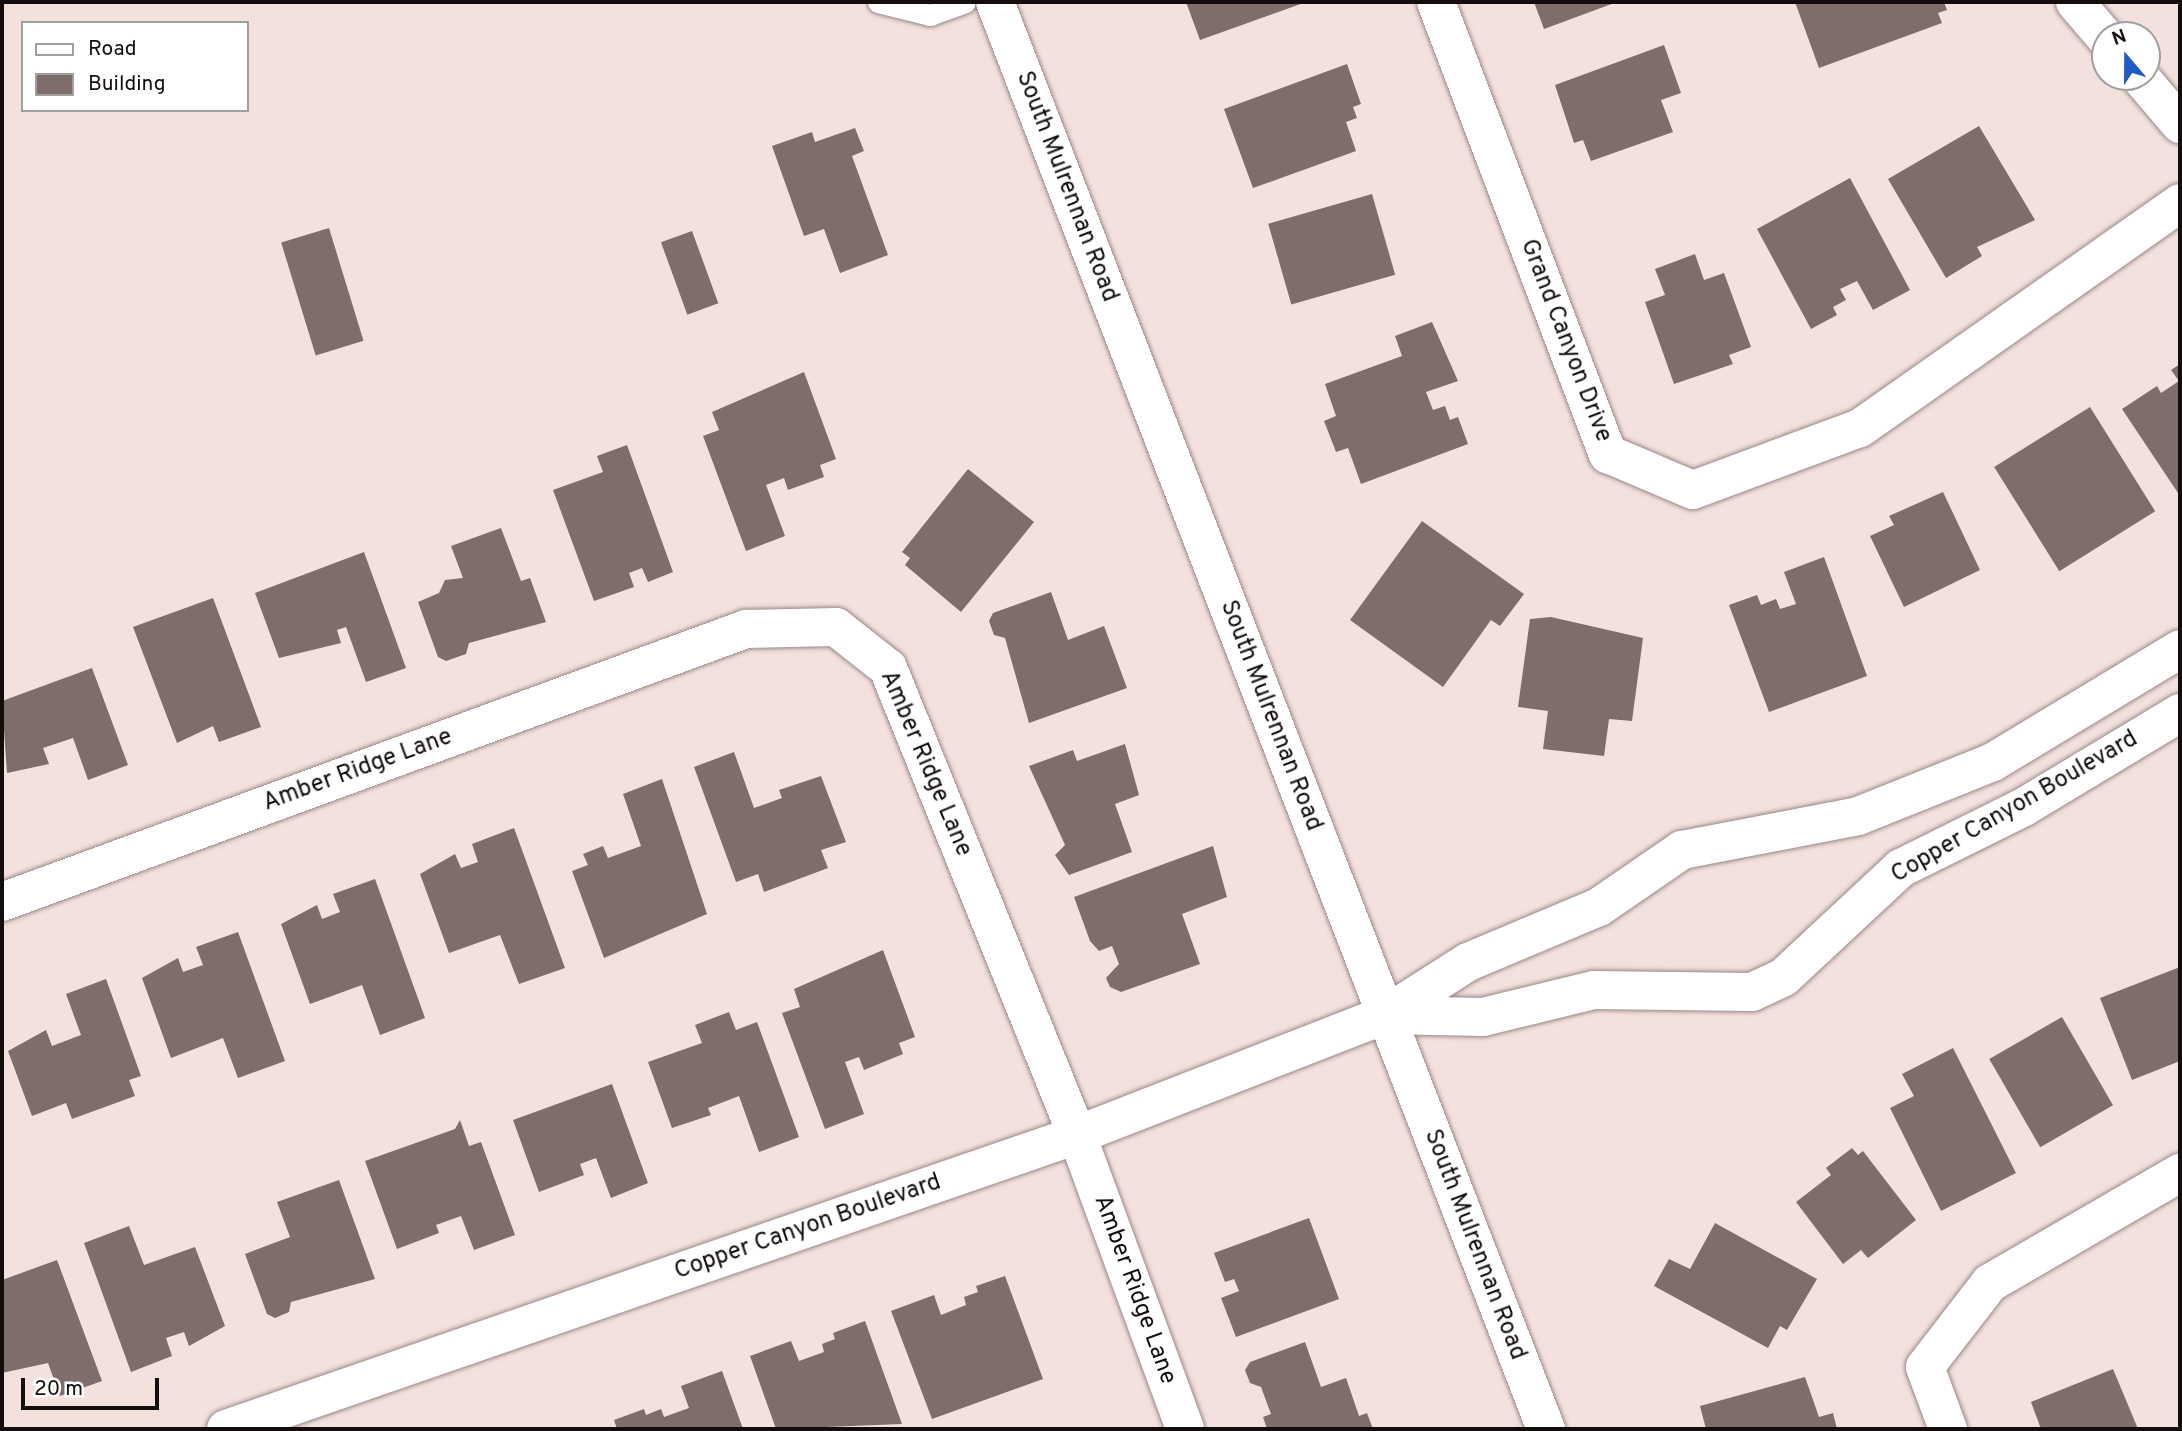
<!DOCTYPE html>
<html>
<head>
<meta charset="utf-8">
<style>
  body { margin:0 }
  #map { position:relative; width:2182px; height:1431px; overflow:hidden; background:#f3e1de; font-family:Overpass,sans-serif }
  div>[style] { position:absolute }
  .building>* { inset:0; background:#7d6e6b; transform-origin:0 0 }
  .roads { filter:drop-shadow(0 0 2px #998886) drop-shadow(0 0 2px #998886) }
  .lane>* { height:21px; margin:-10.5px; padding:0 10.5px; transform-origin:10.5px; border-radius:10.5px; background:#fff }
  .street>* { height:38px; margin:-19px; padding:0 19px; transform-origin:19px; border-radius:19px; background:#fff }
  .secondary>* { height:38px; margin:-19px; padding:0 19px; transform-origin:19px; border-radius:19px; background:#fff }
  span { translate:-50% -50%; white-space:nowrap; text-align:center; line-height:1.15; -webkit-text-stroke:7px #fff; paint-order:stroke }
  .street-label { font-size:24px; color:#130e0d }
  .frame { position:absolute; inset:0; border:4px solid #130e0d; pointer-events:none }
  .legend { position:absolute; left:21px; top:21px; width:228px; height:91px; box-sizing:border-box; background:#fff; border:2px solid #a19f9e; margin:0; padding:9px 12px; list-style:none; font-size:21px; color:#130e0d }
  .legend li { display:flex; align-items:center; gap:14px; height:35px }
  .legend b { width:35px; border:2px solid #a19f9e }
  .north { position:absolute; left:2091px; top:21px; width:70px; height:70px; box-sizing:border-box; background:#fff; border:2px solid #a19f9e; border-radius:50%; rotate:340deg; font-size:19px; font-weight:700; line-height:28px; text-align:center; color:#130e0d }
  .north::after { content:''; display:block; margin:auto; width:24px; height:32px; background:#225ac7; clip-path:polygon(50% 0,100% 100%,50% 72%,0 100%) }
  .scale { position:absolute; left:21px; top:1378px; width:138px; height:32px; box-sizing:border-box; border:4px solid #130e0d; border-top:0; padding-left:9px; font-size:21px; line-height:24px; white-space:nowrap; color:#130e0d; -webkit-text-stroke:5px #fff; paint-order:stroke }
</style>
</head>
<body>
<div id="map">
  <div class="building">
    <div style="clip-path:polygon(1186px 2px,1306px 2px,1200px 40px)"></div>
    <div style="clip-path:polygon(1534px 2px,1617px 2px,1544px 29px)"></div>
    <div style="clip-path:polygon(1795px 2px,1944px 2px,1947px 10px,1938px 13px,1942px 23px,1819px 68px)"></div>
    <div style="clip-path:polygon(1664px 45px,1681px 93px,1661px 100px,1673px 132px,1591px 161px,1583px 140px,1574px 143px,1555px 85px)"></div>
    <div style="clip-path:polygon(1347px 64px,1361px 104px,1353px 107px,1357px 118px,1346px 122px,1356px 151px,1253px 188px,1224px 109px)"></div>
    <div style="clip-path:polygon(1979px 126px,2035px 220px,1977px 247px,1982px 256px,1946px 278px,1888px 179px)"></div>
    <div style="clip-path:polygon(855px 128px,864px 151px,852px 156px,888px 255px,840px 273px,824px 229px,804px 236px,772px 146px,812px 132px,815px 142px)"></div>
    <div style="clip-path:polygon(1850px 178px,1910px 290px,1873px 310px,1857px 281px,1840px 289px,1846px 300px,1833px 307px,1837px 315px,1811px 329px,1757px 229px)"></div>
    <div style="left:1372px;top:194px;width:84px;height:108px;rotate:74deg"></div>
    <div style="left:329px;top:228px;width:118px;height:50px;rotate:73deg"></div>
    <div style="left:692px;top:231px;width:77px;height:33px;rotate:70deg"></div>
    <div style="clip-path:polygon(1695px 254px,1704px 280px,1724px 273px,1751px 347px,1729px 355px,1733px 364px,1674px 384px,1645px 302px,1665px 295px,1655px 269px)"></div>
    <div style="clip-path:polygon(1432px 322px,1458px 381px,1426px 392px,1433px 410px,1445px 406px,1450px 420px,1458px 417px,1468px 444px,1361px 484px,1348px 448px,1336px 452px,1324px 421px,1336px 416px,1325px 384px,1402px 356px,1395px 336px)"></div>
    <div style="clip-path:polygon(2180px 364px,2180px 496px,2122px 409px,2157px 386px,2161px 393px,2179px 381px,2171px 370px)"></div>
    <div style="clip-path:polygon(804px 372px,836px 459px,820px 465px,824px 477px,788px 490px,784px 478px,766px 485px,785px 536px,746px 551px,703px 436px,719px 430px,712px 412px)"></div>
    <div style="left:2090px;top:407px;width:123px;height:113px;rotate:58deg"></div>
    <div style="clip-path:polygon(627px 445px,673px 572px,648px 582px,642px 568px,629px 573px,634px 587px,594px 601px,553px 490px,603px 472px,597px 456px)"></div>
    <div style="clip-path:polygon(968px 469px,1034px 522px,961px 612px,905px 565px,910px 558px,902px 552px)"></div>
    <div style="clip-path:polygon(1943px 492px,1980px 570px,1904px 607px,1870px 536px,1894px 525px,1889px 516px)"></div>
    <div style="clip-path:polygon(1422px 521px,1524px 594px,1500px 626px,1491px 620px,1443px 687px,1350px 620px)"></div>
    <div style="clip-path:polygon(501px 528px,521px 581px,530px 578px,546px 622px,469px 643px,466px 654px,446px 661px,438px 657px,418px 602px,439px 593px,445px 580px,463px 578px,451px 546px)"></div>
    <div style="clip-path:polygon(364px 552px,406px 668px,366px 682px,346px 627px,337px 630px,341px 643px,279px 658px,255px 593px)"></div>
    <div style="clip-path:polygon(1824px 557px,1867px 676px,1769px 712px,1729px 605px,1757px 595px,1761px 605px,1776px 599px,1780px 609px,1796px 604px,1784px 572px)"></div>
    <div style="clip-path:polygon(1051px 592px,1068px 640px,1104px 626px,1127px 688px,1029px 723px,1005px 638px,994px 635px,989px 621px,993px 613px)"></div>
    <div style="clip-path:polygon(213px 598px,261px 727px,219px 742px,213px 726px,177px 743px,133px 627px)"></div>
    <div style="clip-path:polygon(1551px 617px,1643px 638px,1632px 721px,1609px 719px,1604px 756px,1543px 749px,1548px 711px,1518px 707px,1530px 619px)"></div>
    <div style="clip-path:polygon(92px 668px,128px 765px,88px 780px,73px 738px,43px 748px,49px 764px,7px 773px,2px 701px)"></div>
    <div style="clip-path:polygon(1125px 744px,1139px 795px,1115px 804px,1132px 852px,1069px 875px,1055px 855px,1065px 845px,1029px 766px,1073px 750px,1077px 761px)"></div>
    <div style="clip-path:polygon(734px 752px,754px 808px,782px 798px,779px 790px,821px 776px,846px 842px,821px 850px,828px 868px,764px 892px,758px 874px,736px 882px,694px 767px)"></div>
    <div style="clip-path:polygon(662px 779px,707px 914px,604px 958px,572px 871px,588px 865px,583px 854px,603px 846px,608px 858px,641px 846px,623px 794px)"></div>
    <div style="clip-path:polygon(514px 828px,565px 968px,519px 984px,500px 935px,449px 953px,420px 874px,455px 854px,461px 868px,478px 862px,472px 844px)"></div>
    <div style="clip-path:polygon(1213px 846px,1227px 897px,1182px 914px,1200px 964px,1121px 992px,1110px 987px,1106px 978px,1119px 964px,1112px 946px,1099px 951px,1090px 941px,1074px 897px)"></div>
    <div style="clip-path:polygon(375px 879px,425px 1018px,380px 1035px,362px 985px,310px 1004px,281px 924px,317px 905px,322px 919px,340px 912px,333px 894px)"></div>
    <div style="clip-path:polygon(238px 932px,285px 1061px,238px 1078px,223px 1038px,171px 1058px,142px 978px,178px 958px,183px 972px,203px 965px,196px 947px)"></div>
    <div style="clip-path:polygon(883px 950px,915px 1037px,899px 1043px,903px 1054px,864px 1070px,859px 1057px,845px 1062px,864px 1114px,825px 1129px,782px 1013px,800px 1007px,794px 989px)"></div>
    <div style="clip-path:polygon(2180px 967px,2180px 1061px,2132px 1080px,2100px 998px)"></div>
    <div style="clip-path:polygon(106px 979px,141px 1076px,129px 1080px,135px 1096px,72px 1119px,66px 1103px,32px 1116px,8px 1051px,46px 1030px,52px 1046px,81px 1035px,66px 994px)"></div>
    <div style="clip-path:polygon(729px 1012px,736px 1030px,757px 1022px,799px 1137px,759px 1152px,739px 1096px,708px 1108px,711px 1115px,672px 1128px,648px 1062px,702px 1043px,695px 1025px)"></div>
    <div style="left:2062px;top:1017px;width:102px;height:84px;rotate:60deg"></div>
    <div style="clip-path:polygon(1953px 1048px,2016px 1173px,1941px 1211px,1890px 1108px,1914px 1096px,1902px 1074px)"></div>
    <div style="clip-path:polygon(612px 1084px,648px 1183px,611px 1198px,596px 1158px,580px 1164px,584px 1175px,539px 1192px,513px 1120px)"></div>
    <div style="clip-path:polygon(460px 1120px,469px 1146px,481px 1142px,515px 1235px,474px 1250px,461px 1216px,436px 1225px,439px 1233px,397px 1249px,365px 1161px,455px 1129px)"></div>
    <div style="clip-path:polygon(1852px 1148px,1858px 1155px,1863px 1151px,1916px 1220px,1868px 1258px,1861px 1250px,1843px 1264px,1796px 1202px,1831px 1175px,1826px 1168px)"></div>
    <div style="clip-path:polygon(339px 1180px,375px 1279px,291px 1302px,289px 1312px,275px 1318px,267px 1314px,245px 1254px,290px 1237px,277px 1202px)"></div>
    <div style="clip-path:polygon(1309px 1218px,1339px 1299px,1236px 1337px,1221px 1298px,1239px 1291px,1234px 1279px,1225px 1282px,1214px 1253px)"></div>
    <div style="clip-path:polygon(1715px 1223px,1817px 1279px,1787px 1330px,1780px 1326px,1768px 1348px,1654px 1286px,1669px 1259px,1690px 1269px)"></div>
    <div style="clip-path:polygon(129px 1226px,144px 1265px,195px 1247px,225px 1326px,189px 1346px,184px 1332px,166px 1338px,172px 1356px,131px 1372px,84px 1243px)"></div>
    <div style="clip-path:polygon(57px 1260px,102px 1381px,60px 1396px,48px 1363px,2px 1373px,2px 1280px)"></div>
    <div style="clip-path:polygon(1005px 1276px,1043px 1379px,932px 1419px,891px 1311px,934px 1295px,941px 1315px,966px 1305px,964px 1297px,978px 1292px,976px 1286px)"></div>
    <div style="clip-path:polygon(865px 1321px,902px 1424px,776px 1429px,750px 1356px,791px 1341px,799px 1361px,824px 1352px,822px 1344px,835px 1339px,833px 1333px)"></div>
    <div style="clip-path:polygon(1305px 1342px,1321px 1387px,1346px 1378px,1359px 1416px,1367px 1413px,1373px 1429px,1267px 1429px,1263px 1417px,1271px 1414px,1261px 1387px,1250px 1383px,1245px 1370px,1250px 1362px)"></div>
    <div style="clip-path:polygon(2113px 1369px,2138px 1429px,2041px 1429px,2031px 1402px)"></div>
    <div style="clip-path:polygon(722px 1371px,743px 1429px,617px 1429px,614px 1420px,644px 1409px,646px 1415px,661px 1409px,664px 1417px,689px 1408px,681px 1386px)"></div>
    <div style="clip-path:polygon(1805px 1377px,1819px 1417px,1833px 1413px,1837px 1429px,1706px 1429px,1700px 1406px)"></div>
  </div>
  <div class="roads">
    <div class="lane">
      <div style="left:878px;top:2px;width:54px;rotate:14deg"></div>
      <div style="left:930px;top:15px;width:37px;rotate:-20deg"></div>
    </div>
    <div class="street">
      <div style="left:1436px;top:2px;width:484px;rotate:69.2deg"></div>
      <div style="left:1608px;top:454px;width:92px;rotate:23deg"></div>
      <div style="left:1693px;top:490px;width:178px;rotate:-20.4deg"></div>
      <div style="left:1860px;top:428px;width:391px;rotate:-35.1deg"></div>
      <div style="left:2075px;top:2px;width:46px;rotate:49.4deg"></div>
      <div style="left:2140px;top:77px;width:62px;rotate:49.6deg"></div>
      <div style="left:2px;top:902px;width:793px;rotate:-20.15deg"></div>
      <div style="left:746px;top:629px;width:90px;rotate:-1.3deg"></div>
      <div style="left:836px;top:627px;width:66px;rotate:38.3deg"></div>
      <div style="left:888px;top:668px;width:504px;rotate:67.97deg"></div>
      <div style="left:1077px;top:1135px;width:313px;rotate:69.8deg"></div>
      <div style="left:1385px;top:1015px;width:98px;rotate:1.2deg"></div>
      <div style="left:1483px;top:1017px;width:114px;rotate:-13.7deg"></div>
      <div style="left:1594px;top:990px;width:158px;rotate:0.7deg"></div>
      <div style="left:1752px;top:992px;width:35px;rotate:-25deg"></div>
      <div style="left:1784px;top:977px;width:160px;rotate:-43deg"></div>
      <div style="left:1901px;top:868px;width:137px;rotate:-26.4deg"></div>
      <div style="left:2024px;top:807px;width:182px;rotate:-31.1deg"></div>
      <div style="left:226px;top:1429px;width:900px;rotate:-19.06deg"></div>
      <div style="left:1077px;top:1135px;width:331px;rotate:-21.3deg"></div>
      <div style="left:1385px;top:1015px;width:98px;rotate:-32.6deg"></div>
      <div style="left:1468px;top:962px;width:142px;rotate:-22.8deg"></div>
      <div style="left:1599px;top:907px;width:101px;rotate:-34.5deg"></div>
      <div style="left:1682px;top:850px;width:179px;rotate:-10.9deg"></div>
      <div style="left:1858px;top:816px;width:145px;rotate:-21.8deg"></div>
      <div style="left:1993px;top:762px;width:218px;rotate:-31.1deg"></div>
      <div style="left:1948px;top:1429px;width:66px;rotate:-110.4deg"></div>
      <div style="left:1925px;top:1367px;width:106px;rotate:-52.3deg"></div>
      <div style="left:1990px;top:1283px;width:220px;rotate:-30.1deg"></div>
    </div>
    <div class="secondary">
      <div style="left:995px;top:2px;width:1530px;rotate:68.89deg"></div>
    </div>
  </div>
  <div class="street-label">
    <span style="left:1066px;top:187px;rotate:69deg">South Mulrennan Road</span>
    <span style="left:1565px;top:341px;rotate:69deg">Grand Canyon Drive</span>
    <span style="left:1270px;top:716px;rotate:69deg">South Mulrennan Road</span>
    <span style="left:925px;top:764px;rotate:67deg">Amber Ridge Lane</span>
    <span style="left:358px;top:771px;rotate:-20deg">Amber Ridge Lane</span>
    <span style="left:2015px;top:808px;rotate:-30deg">Copper Canyon Boulevard</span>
    <span style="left:808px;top:1228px;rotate:-19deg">Copper Canyon Boulevard</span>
    <span style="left:1474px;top:1245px;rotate:69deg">South Mulrennan Road</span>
    <span style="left:1134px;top:1290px;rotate:70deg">Amber Ridge Lane</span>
  </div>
  <div class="frame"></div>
  <ul class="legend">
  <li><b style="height:9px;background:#fff"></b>Road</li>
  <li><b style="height:19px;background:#7d6e6b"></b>Building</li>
  </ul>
  <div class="north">N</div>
  <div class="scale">20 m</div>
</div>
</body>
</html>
